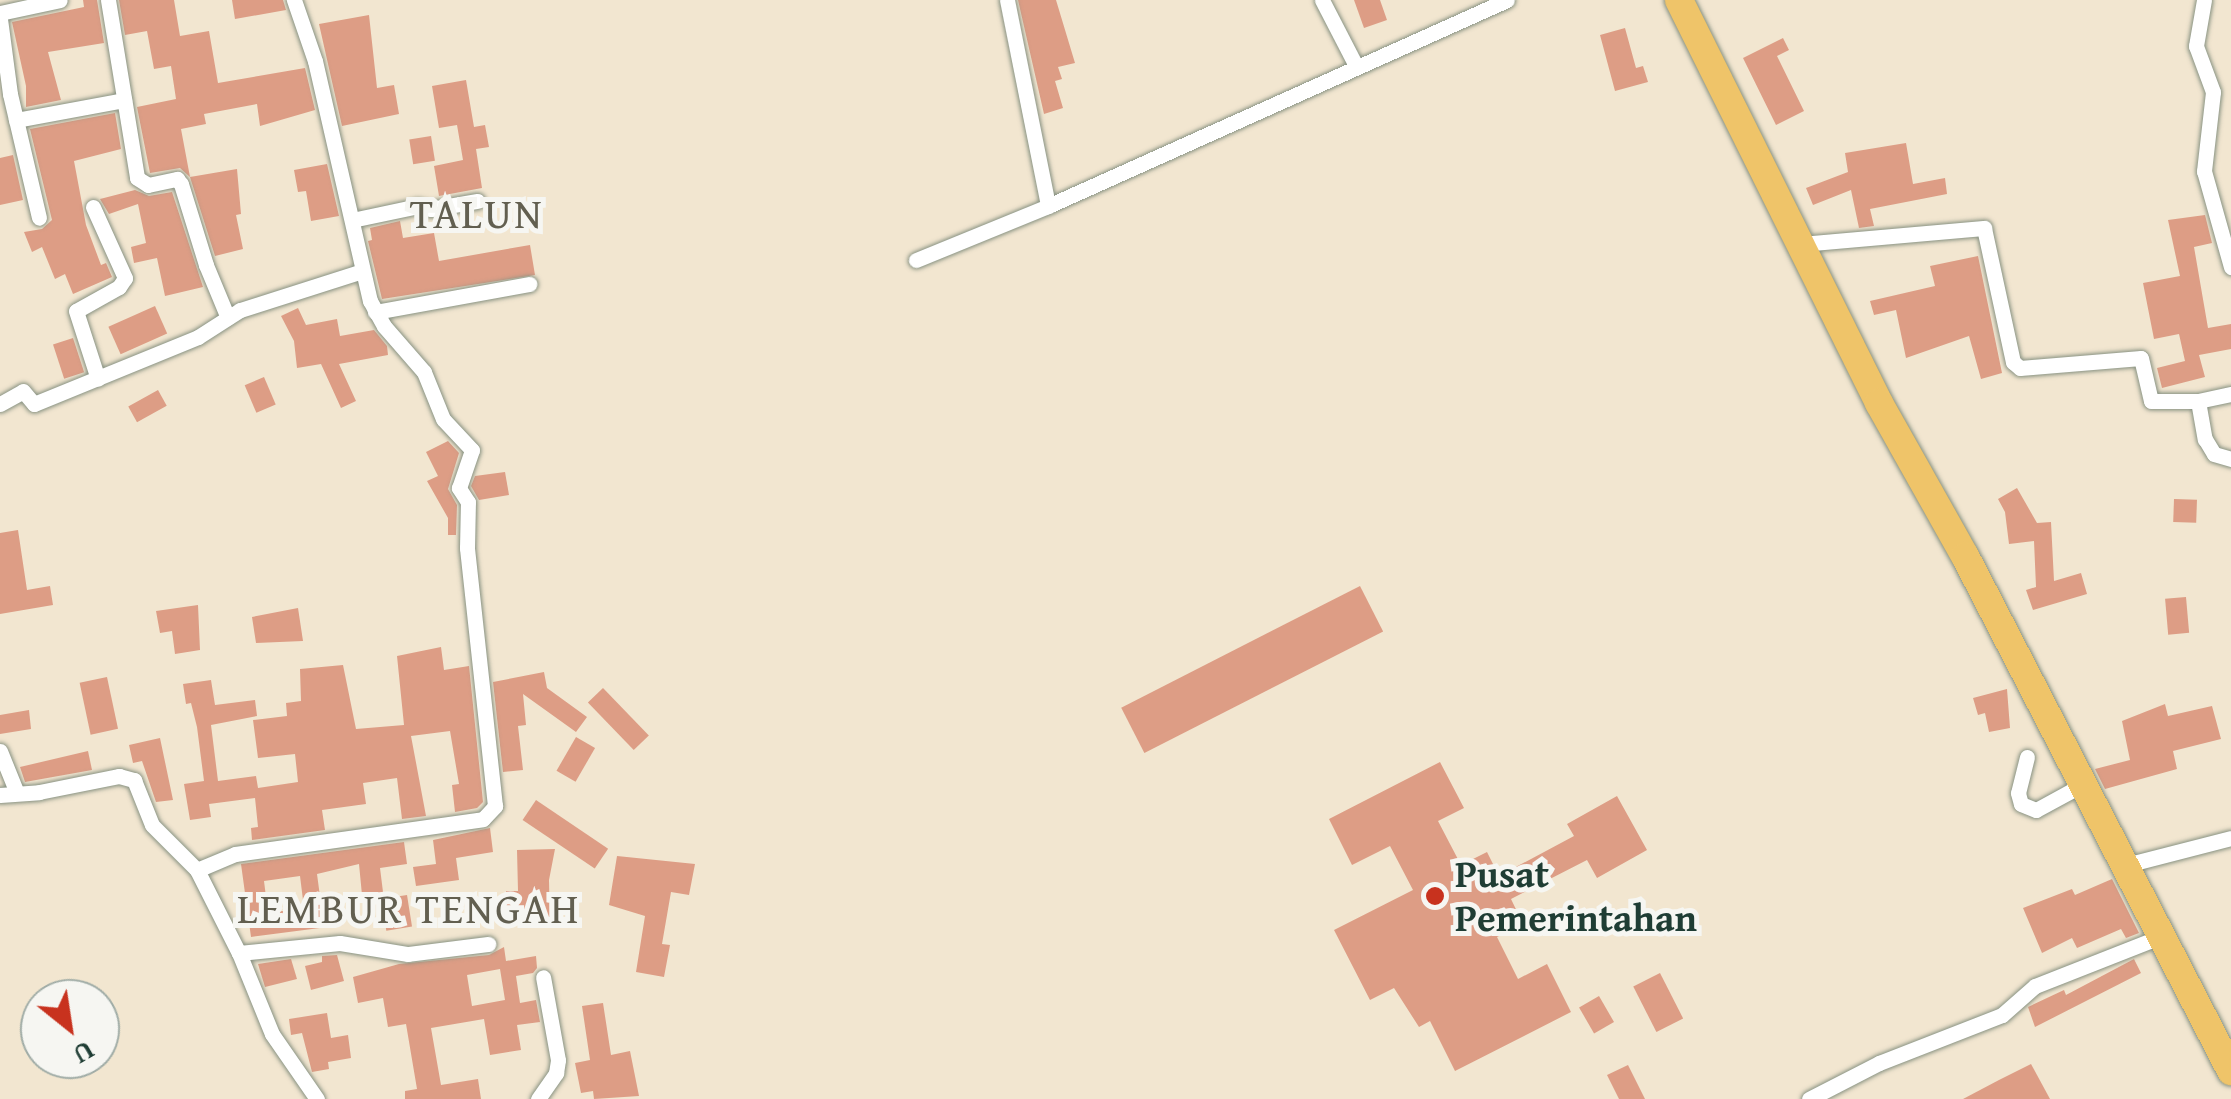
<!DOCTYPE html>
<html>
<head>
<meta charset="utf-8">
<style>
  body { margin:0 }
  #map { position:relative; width:2231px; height:1099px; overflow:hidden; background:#f2e6d0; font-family:"Gentium Book Plus",serif }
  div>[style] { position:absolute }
  .building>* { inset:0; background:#dd9d85; transform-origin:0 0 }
  .roads { filter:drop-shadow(0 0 2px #889282) drop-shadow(0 0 2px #889282) }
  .minor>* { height:15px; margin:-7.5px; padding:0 7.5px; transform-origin:7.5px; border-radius:7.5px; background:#fff }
  .trunk>* { height:28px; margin:-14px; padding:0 14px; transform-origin:14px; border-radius:14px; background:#efc469 }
  .dots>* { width:28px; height:28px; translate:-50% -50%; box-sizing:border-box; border:5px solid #f6f6f2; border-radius:50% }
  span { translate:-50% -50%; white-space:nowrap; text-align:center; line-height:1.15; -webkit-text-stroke:10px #f6f6f2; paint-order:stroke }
  .poi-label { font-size:38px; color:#1f3d34; font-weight:700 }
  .left { translate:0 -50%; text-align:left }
  .quarter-label { font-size:42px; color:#625f50; letter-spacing:2.5px }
  .north { position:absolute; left:20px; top:979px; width:100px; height:100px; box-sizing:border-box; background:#f6f6f2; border:2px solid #a0aca6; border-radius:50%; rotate:150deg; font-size:28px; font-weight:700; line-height:40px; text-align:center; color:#1f3d34 }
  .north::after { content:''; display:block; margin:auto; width:35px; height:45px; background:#c8321e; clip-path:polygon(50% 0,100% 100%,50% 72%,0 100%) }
</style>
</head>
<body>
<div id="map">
  <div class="building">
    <div style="clip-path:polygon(83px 0,97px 0,104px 43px,48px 52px,61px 100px,26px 107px,26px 86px,12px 22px,84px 7px)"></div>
    <div style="clip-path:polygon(119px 0,174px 0,180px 36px,209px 31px,218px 83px,305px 68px,315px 110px,260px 126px,257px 104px,204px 114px,206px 124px,181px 129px,190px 177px,180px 168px,150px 173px,137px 107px,176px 99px,171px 66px,154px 69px,147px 31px,125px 35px)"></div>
    <div style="clip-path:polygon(232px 0,283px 0,286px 10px,235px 19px)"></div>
    <div style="clip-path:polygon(1018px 0,1056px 0,1075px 63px,1058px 67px,1062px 79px,1055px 81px,1063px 108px,1044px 114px)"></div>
    <div style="clip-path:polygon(1354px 0,1380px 0,1387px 20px,1364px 28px)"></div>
    <div style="clip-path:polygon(369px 15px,377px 88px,394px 85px,399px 114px,342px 126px,319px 24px)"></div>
    <div style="clip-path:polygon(1625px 28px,1636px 68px,1643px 66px,1648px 82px,1615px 91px,1600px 35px)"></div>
    <div style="clip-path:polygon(1783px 38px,1789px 50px,1777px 56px,1804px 111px,1776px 125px,1743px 58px)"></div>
    <div style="clip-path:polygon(466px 80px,474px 127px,485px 125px,489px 147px,476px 149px,482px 188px,439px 196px,434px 166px,463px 160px,457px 125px,439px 128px,432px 86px)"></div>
    <div style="clip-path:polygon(115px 113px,121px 149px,74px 161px,86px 225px,101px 265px,106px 263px,112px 277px,73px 294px,65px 274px,55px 279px,42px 247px,32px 252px,24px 232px,42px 229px,52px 220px,30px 129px)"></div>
    <div style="left:431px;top:136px;width:25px;height:22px;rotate:81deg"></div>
    <div style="clip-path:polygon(1906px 143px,1913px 184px,1945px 178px,1947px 194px,1870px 209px,1874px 226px,1859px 228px,1851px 190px,1813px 205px,1806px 188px,1848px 172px,1845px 153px)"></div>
    <div style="clip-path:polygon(13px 155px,23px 200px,0 205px,0 158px)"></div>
    <div style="clip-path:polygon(327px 164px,339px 216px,311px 221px,306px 191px,298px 192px,294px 170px)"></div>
    <div style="clip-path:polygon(237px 169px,241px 214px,236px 215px,243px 249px,215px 256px,190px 177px)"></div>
    <div style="clip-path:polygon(135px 190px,149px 196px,172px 192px,203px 287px,165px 296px,157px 258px,134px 263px,131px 247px,146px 243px,138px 204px,109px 214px,100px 199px)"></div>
    <div style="clip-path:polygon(2205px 215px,2212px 243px,2194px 247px,2208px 328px,2231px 324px,2231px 349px,2199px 355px,2205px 377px,2162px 388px,2157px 368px,2185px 361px,2179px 334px,2154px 339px,2143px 283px,2180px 276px,2168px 220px)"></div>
    <div style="clip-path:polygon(400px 221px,403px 238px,434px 233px,439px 261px,530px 245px,535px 275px,382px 299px,368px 241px,372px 240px,370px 228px)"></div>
    <div style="clip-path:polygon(1978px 256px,2002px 373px,1981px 379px,1969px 336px,1906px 358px,1896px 310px,1874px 315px,1870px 301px,1935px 286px,1930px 266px)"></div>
    <div style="left:155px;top:306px;width:30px;height:51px;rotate:66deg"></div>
    <div style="clip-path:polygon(298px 308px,306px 325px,337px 319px,340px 336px,374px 330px,387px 346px,388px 355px,339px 364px,356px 401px,341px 408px,321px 364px,297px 368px,294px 341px,281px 316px)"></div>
    <div style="left:73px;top:338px;width:36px;height:21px;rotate:72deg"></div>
    <div style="left:264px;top:377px;width:30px;height:21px;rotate:67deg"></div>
    <div style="left:158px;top:390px;width:18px;height:34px;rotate:61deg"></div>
    <div style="clip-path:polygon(448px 441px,459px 453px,448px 489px,457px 505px,456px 535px,448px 535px,448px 518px,427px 481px,438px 476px,426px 452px)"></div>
    <div style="clip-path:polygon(505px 472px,509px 495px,479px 500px,471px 486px,475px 476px)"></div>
    <div style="clip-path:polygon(2017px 488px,2037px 523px,2051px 522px,2054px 581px,2081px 573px,2087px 594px,2033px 610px,2026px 590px,2036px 587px,2034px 541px,2009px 544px,2005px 512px,1998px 499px)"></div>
    <div style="left:2174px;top:499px;width:23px;height:23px;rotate:2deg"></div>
    <div style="clip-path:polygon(18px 530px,27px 590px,50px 586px,53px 605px,0 614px,0 533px)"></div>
    <div style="left:1360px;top:586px;width:51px;height:268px;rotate:63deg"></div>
    <div style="left:2186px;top:597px;width:36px;height:21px;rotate:85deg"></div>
    <div style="clip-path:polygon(198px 605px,200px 650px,175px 654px,172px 631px,160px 633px,156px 611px)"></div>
    <div style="clip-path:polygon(298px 608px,303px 641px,256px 643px,252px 617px)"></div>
    <div style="clip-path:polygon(441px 647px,444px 670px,469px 666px,483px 802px,477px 808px,455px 812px,452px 785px,459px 784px,450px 731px,411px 736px,426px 816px,402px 819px,397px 778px,363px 783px,366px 804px,322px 810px,325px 830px,252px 840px,251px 828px,258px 827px,255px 798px,209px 804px,211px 817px,190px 820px,184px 784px,204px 781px,197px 727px,191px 703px,186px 704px,183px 684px,211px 680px,215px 705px,255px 700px,257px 716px,211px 725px,218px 781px,256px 776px,258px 788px,298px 782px,295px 754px,258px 758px,253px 720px,287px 716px,286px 703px,301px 701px,300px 669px,343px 665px,356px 729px,404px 725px,397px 656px)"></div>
    <div style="clip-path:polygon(544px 672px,547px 688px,587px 717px,576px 732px,523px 694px,526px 725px,518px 726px,523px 770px,503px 772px,493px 682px)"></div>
    <div style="left:107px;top:677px;width:53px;height:28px;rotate:78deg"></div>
    <div style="left:603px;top:688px;width:66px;height:21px;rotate:46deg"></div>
    <div style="clip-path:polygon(2007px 689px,2010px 728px,1989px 732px,1985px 713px,1978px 715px,1973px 698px)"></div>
    <div style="clip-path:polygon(2165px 704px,2168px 716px,2212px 706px,2221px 739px,2173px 751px,2177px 769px,2105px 789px,2095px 769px,2130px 760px,2122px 721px)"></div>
    <div style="clip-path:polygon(29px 710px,31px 729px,0 734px,0 715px)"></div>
    <div style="left:576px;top:737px;width:22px;height:39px;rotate:30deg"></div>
    <div style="clip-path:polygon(160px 738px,173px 800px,156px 802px,142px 761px,133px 763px,129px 745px)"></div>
    <div style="clip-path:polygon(88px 751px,92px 770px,25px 782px,20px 767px)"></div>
    <div style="clip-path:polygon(1440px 762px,1464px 808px,1438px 821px,1461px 865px,1487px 852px,1499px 876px,1574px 836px,1567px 824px,1617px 796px,1647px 850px,1597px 878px,1587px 860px,1511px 899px,1523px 924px,1497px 937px,1518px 979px,1547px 964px,1571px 1012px,1455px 1071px,1430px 1021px,1419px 1027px,1394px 988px,1370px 1000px,1334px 930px,1413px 890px,1390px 846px,1352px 865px,1329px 819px)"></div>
    <div style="left:536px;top:800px;width:87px;height:24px;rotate:34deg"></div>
    <div style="clip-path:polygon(490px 828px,493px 852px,456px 858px,459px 880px,416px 886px,413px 867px,436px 864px,433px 840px)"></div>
    <div style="clip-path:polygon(evenodd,404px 842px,407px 864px,380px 868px,383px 892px,362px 895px,359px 864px,317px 874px,321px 904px,343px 901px,343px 925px,251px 937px,241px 864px,404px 842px,300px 876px,304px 908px,268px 913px,264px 881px,300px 876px)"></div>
    <div style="clip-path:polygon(555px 849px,549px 880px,550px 926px,530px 927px,530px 910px,506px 911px,506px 891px,518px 891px,517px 850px)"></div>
    <div style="clip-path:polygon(617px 856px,695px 864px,689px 895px,671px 892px,662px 944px,670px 945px,664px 977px,636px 972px,645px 916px,609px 905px)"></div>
    <div style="clip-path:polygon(2112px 879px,2139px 933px,2126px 938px,2121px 929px,2077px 948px,2072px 938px,2042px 953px,2023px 908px,2072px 889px,2075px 895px)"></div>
    <div style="left:407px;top:895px;width:32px;height:26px;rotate:81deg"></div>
    <div style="clip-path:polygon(evenodd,504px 947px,506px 961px,536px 956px,537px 968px,533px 973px,516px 976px,520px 1003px,536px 1000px,540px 1022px,517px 1025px,521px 1050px,490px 1055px,484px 1019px,431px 1028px,441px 1085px,478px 1079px,481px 1099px,405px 1099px,405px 1091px,417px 1089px,406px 1024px,388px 1027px,383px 998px,358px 1003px,353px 977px,399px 964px,489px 955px,504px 947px,500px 969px,505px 1000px,472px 1006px,467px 975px,500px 969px)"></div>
    <div style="clip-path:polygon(337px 955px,344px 981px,311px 990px,305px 966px,322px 962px,322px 956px)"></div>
    <div style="clip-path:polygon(291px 959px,297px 979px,265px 987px,258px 964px)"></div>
    <div style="clip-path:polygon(2134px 959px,2141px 973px,2035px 1027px,2028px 1007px,2064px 990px,2066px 995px)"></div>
    <div style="left:1660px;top:973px;width:51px;height:30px;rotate:63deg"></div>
    <div style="left:1599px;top:996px;width:30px;height:23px;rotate:60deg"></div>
    <div style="clip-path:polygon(603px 1003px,611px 1055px,630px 1051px,639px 1096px,594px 1099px,593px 1091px,581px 1093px,575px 1063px,590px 1060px,582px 1006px)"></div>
    <div style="clip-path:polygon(327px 1013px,331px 1038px,348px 1035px,351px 1058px,328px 1062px,329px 1069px,312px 1072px,302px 1033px,291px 1035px,289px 1019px)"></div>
    <div style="clip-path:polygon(2031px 1064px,2050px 1099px,1963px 1099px,1999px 1080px)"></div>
    <div style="clip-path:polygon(1628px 1065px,1645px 1099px,1619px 1099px,1607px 1075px)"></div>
  </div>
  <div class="roads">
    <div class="minor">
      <div style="left:108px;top:0;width:180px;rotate:80.7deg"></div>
      <div style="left:137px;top:178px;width:13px;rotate:32deg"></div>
      <div style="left:148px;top:185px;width:30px;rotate:-12deg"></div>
      <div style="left:177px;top:179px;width:6px;rotate:51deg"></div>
      <div style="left:181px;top:184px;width:85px;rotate:72.8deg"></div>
      <div style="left:206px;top:265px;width:57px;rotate:67.5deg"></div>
      <div style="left:1007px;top:0;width:210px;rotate:78.7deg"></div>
      <div style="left:1322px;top:0;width:74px;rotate:62.7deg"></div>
      <div style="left:2204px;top:0;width:47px;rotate:99.9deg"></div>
      <div style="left:2196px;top:46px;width:49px;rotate:69.7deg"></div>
      <div style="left:2213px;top:92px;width:80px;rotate:96.5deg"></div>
      <div style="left:2204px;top:171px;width:100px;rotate:74.3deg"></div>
      <div style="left:0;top:13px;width:61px;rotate:-12.2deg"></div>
      <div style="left:0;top:19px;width:76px;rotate:82.4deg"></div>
      <div style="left:10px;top:94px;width:127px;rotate:76.8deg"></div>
      <div style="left:16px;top:120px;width:110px;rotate:-10.5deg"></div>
      <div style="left:93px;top:207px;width:78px;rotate:65.7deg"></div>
      <div style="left:125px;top:278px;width:11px;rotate:124deg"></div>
      <div style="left:119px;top:287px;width:49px;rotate:150.8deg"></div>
      <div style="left:76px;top:311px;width:71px;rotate:72.1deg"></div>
      <div style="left:352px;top:220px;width:67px;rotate:-12deg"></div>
      <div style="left:418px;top:206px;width:13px;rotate:13deg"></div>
      <div style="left:431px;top:209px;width:47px;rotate:-9.9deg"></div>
      <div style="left:1800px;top:244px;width:185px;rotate:-5deg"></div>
      <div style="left:1984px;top:228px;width:137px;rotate:77.8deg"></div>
      <div style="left:2013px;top:362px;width:9px;rotate:41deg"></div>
      <div style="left:2020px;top:368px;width:121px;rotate:-4.7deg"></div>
      <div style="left:2141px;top:358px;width:44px;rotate:76.9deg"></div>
      <div style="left:2151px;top:401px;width:47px"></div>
      <div style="left:2198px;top:401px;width:39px;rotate:80deg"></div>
      <div style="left:2205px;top:439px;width:17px;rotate:59deg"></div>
      <div style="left:2214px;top:454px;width:18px;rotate:16deg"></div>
      <div style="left:916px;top:260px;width:143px;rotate:-22.2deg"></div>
      <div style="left:1048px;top:206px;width:503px;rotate:-24.17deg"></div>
      <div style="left:375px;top:312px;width:157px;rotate:-10.3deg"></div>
      <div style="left:2198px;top:401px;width:34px;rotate:-12deg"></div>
      <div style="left:0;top:404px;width:26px;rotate:-29deg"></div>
      <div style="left:23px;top:391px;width:17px;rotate:50deg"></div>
      <div style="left:34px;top:404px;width:177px;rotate:-22.2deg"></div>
      <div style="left:198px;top:337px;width:50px;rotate:-32.7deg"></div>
      <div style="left:240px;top:310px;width:128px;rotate:-17.7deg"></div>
      <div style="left:0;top:751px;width:45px;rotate:68deg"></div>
      <div style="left:2027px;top:757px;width:37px;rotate:104deg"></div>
      <div style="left:2018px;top:793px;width:11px;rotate:75deg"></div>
      <div style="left:2021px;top:804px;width:16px;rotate:22deg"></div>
      <div style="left:2036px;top:810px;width:52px;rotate:-28.5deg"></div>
      <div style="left:0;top:795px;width:39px;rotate:-4deg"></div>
      <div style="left:39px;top:792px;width:82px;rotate:-11.3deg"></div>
      <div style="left:119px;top:776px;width:16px;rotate:15deg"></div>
      <div style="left:134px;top:780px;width:48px;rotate:68.2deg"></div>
      <div style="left:152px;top:825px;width:64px;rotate:45deg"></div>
      <div style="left:197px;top:870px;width:93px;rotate:63.2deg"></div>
      <div style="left:239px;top:953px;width:87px;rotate:67.8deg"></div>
      <div style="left:272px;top:1034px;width:79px;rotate:55.3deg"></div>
      <div style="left:2126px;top:865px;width:108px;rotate:-14.4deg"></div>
      <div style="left:197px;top:870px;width:41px;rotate:-22.8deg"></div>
      <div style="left:235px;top:854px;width:250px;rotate:-8deg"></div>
      <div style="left:483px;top:819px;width:18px;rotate:-47deg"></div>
      <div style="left:495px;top:806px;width:260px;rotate:-96.2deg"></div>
      <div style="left:467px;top:548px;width:46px;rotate:-88.8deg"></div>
      <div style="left:468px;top:502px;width:17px;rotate:-123deg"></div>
      <div style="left:459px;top:488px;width:40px;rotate:-71.1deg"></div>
      <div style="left:472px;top:450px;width:42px;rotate:-133.1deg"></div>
      <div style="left:443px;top:419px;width:51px;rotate:-112deg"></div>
      <div style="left:424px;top:372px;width:61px;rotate:-131deg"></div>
      <div style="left:384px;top:326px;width:29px;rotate:-119deg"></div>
      <div style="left:370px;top:301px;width:246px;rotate:-102.9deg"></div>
      <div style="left:315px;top:61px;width:65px;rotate:-109deg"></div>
      <div style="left:239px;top:953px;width:101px;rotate:-5.7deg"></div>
      <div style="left:340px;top:943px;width:69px;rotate:9.2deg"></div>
      <div style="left:408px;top:954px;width:81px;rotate:-7.1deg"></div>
      <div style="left:538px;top:1099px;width:32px;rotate:-55deg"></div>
      <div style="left:556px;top:1073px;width:13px;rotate:-81deg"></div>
      <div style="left:558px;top:1060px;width:84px;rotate:-100.2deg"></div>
      <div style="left:1809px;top:1099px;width:79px;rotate:-27.2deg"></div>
      <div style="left:1879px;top:1063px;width:132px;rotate:-21.3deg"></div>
      <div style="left:2002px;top:1015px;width:44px;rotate:-41.3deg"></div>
      <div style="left:2035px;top:986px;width:136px;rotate:-21.5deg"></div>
    </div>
    <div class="trunk">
      <div style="left:1679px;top:0;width:450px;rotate:63.6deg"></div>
      <div style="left:1879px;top:403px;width:176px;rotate:60.7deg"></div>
      <div style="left:1965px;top:556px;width:580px;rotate:62.68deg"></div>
    </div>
  </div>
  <div class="dots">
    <div style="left:1435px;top:896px;background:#c8321e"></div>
  </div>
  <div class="poi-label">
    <span class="left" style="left:1455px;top:896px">Pusat<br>Pemerintahan</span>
  </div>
  <div class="quarter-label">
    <span style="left:477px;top:213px">TALUN</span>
    <span style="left:409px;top:908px">LEMBUR TENGAH</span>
  </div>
  <div class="north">U</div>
</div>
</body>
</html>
